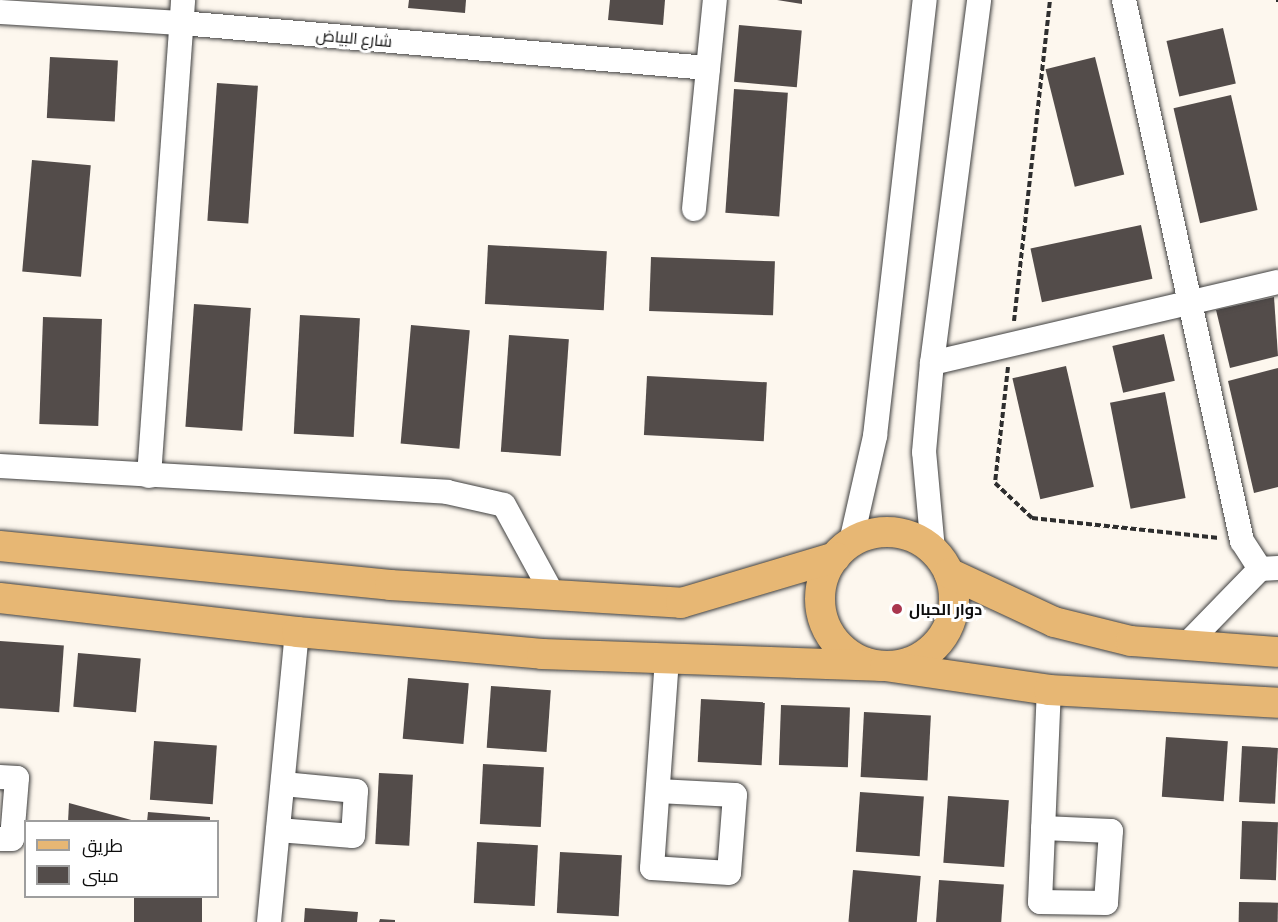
<!DOCTYPE html>
<html>
<head>
<meta charset="utf-8">
<style>
  body { margin:0 }
  #map { position:relative; width:1278px; height:922px; overflow:hidden; background:#fdf7ee; font-family:Georgia,Cairo,serif }
  div>[style] { position:absolute }
  .building>* { inset:0; background:#534c4a; transform-origin:0 0 }
  .path>* { height:4px; margin-top:-2px; transform-origin:0; background:repeating-linear-gradient(90deg,#2e2e2e 0 6px,transparent 0 9px) }
  .roads { filter:drop-shadow(0 0 2px #3f3f3f) drop-shadow(0 0 2px #3f3f3f) }
  .minor>* { height:24px; margin:-12px; padding:0 12px; transform-origin:12px; border-radius:12px; background:#fff }
  .major>* { height:30px; margin:-15px; padding:0 15px; transform-origin:15px; border-radius:15px; background:#e7b774 }
  .major>.ring { margin:-15px; padding:0; box-sizing:content-box; background:none; border:30px solid #e7b774; border-radius:50% }
  .dots>* { width:16px; height:16px; translate:-50% -50%; box-sizing:border-box; border:3px solid #fff; border-radius:50% }
  span { translate:-50% -50%; white-space:nowrap; text-align:center; line-height:1.15; -webkit-text-stroke:6px #fff; paint-order:stroke }
  .street-label { font-size:16px; color:#0c0c0c }
  .poi-label { font-size:16px; color:#0c0c0c; font-weight:700 }
  .left { translate:0 -50%; text-align:left }
  .legend { position:absolute; left:24px; top:820px; width:195px; height:78px; box-sizing:border-box; background:#fff; border:2px solid #9e9e9e; margin:0; padding:8px 10px; list-style:none; font-size:18px; color:#0c0c0c }
  .legend li { display:flex; align-items:center; gap:12px; height:30px }
  .legend b { width:30px; border:2px solid #9e9e9e }
</style>
</head>
<body>
<div id="map">
  <div class="building">
    <div style="clip-path:polygon(409px 0,466px 0,465px 13px,408px 8px)"></div>
    <div style="clip-path:polygon(610px 0,665px 0,663px 25px,608px 20px)"></div>
    <div style="clip-path:polygon(777px 0,802px 0,802px 4px)"></div>
    <div style="left:739px;top:25px;width:63px;height:57px;rotate:5deg"></div>
    <div style="left:1223px;top:28px;width:57px;height:58px;rotate:77deg"></div>
    <div style="left:50px;top:57px;width:68px;height:61px;rotate:3deg"></div>
    <div style="left:1095px;top:57px;width:121px;height:51px;rotate:76deg"></div>
    <div style="left:217px;top:83px;width:41px;height:138px;rotate:4deg"></div>
    <div style="left:734px;top:89px;width:54px;height:124px;rotate:4deg"></div>
    <div style="left:1231px;top:95px;width:118px;height:59px;rotate:77deg"></div>
    <div style="left:32px;top:160px;width:59px;height:112px;rotate:5deg"></div>
    <div style="left:1141px;top:225px;width:55px;height:113px;rotate:78deg"></div>
    <div style="left:488px;top:245px;width:119px;height:59px;rotate:3deg"></div>
    <div style="left:651px;top:257px;width:124px;height:54px;rotate:2deg"></div>
    <div style="clip-path:polygon(1274px 297px,1278px 356px,1230px 368px,1216px 310px)"></div>
    <div style="left:194px;top:304px;width:57px;height:123px;rotate:4deg"></div>
    <div style="left:300px;top:315px;width:60px;height:119px;rotate:3deg"></div>
    <div style="left:43px;top:317px;width:59px;height:107px;rotate:2deg"></div>
    <div style="left:411px;top:325px;width:59px;height:119px;rotate:5deg"></div>
    <div style="left:1164px;top:334px;width:48px;height:53px;rotate:77deg"></div>
    <div style="left:509px;top:335px;width:60px;height:117px;rotate:4deg"></div>
    <div style="left:1066px;top:366px;width:124px;height:55px;rotate:77deg"></div>
    <div style="clip-path:polygon(1278px 368px,1278px 487px,1254px 493px,1228px 381px)"></div>
    <div style="left:647px;top:376px;width:120px;height:59px;rotate:3deg"></div>
    <div style="left:1165px;top:392px;width:108px;height:56px;rotate:79deg"></div>
    <div style="left:0;top:641px;width:64px;height:67px;rotate:4deg"></div>
    <div style="left:78px;top:653px;width:63px;height:54px;rotate:5deg"></div>
    <div style="left:408px;top:678px;width:61px;height:61px;rotate:5deg"></div>
    <div style="left:491px;top:686px;width:60px;height:62px;rotate:4deg"></div>
    <div style="left:701px;top:699px;width:64px;height:63px;rotate:3deg"></div>
    <div style="left:781px;top:705px;width:69px;height:60px;rotate:2deg"></div>
    <div style="left:864px;top:712px;width:67px;height:65px;rotate:3deg"></div>
    <div style="left:1166px;top:737px;width:62px;height:60px;rotate:4deg"></div>
    <div style="left:154px;top:741px;width:63px;height:59px;rotate:4deg"></div>
    <div style="left:1242px;top:746px;width:36px;height:56px;rotate:3deg"></div>
    <div style="left:483px;top:764px;width:61px;height:60px;rotate:3deg"></div>
    <div style="left:379px;top:773px;width:34px;height:71px;rotate:3deg"></div>
    <div style="left:860px;top:792px;width:64px;height:60px;rotate:4deg"></div>
    <div style="left:948px;top:796px;width:61px;height:67px;rotate:4deg"></div>
    <div style="clip-path:polygon(69px 803px,135px 821px,134px 822px,68px 822px)"></div>
    <div style="clip-path:polygon(148px 812px,210px 817px,210px 822px,147px 822px)"></div>
    <div style="left:1242px;top:821px;width:36px;height:58px;rotate:2deg"></div>
    <div style="left:477px;top:842px;width:61px;height:61px;rotate:3deg"></div>
    <div style="left:560px;top:852px;width:62px;height:61px;rotate:3deg"></div>
    <div style="left:853px;top:870px;width:68px;height:52px;rotate:5deg"></div>
    <div style="left:939px;top:880px;width:65px;height:42px;rotate:4deg"></div>
    <div style="left:134px;top:896px;width:68px;height:26px"></div>
    <div style="left:1239px;top:902px;width:39px;height:20px;rotate:1deg"></div>
    <div style="clip-path:polygon(305px 908px,358px 912px,357px 922px,304px 922px)"></div>
    <div style="clip-path:polygon(380px 919px,395px 920px,395px 922px,379px 922px)"></div>
  </div>
  <div class="path">
    <div style="left:1278px;top:0;width:2px;rotate:90deg"></div>
    <div style="left:1014px;top:321px;width:323px;rotate:-83.6deg"></div>
    <div style="left:1008px;top:367px;width:117px;rotate:96.4deg"></div>
    <div style="left:995px;top:483px;width:51px;rotate:43.4deg"></div>
    <div style="left:1032px;top:518px;width:188px;rotate:6.1deg"></div>
  </div>
  <div class="roads">
    <div class="minor">
      <div style="left:1124px;top:0;width:554px;rotate:77.7deg"></div>
      <div style="left:1242px;top:541px;width:33px;rotate:57deg"></div>
      <div style="left:0;top:12px;width:181px;rotate:3.5deg"></div>
      <div style="left:181px;top:23px;width:529px;rotate:4.88deg"></div>
      <div style="left:694px;top:209px;width:210px;rotate:-84.3deg"></div>
      <div style="left:932px;top:363px;width:355px;rotate:-13.2deg"></div>
      <div style="left:0;top:466px;width:448px;rotate:3.3deg"></div>
      <div style="left:447px;top:492px;width:58px;rotate:12.8deg"></div>
      <div style="left:504px;top:505px;width:102px;rotate:61.4deg"></div>
      <div style="left:149px;top:476px;width:477px;rotate:-85.9deg"></div>
      <div style="left:851px;top:542px;width:109px;rotate:-77.2deg"></div>
      <div style="left:875px;top:436px;width:439px;rotate:-83.5deg"></div>
      <div style="left:933px;top:550px;width:98px;rotate:-95.2deg"></div>
      <div style="left:924px;top:452px;width:89px;rotate:-84.9deg"></div>
      <div style="left:932px;top:363px;width:366px;rotate:-82.6deg"></div>
      <div style="left:1185px;top:646px;width:107px;rotate:-45.8deg"></div>
      <div style="left:1260px;top:569px;width:18px;rotate:-3deg"></div>
      <div style="left:0;top:777px;width:17px;rotate:3deg"></div>
      <div style="left:17px;top:778px;width:61px;rotate:94.7deg"></div>
      <div style="left:12px;top:839px;width:12px;rotate:180deg"></div>
      <div style="left:658px;top:791px;width:77px;rotate:3deg"></div>
      <div style="left:735px;top:795px;width:78px;rotate:94.4deg"></div>
      <div style="left:729px;top:873px;width:77px;rotate:-176.3deg"></div>
      <div style="left:652px;top:868px;width:211px;rotate:-85.9deg"></div>
      <div style="left:1043px;top:828px;width:68px;rotate:2.5deg"></div>
      <div style="left:1111px;top:831px;width:72px;rotate:94deg"></div>
      <div style="left:1106px;top:903px;width:66px;rotate:-179.1deg"></div>
      <div style="left:1040px;top:902px;width:212px;rotate:-87.6deg"></div>
      <div style="left:278px;top:830px;width:75px;rotate:4.6deg"></div>
      <div style="left:353px;top:836px;width:45px;rotate:-86.2deg"></div>
      <div style="left:356px;top:791px;width:73px;rotate:-174.5deg"></div>
      <div style="left:269px;top:922px;width:291px;rotate:-84.5deg"></div>
    </div>
    <div class="major">
      <div class="ring" style="left:820px;top:532px;width:104px;height:104px"></div>
      <div style="left:0;top:546px;width:392px;rotate:5.7deg"></div>
      <div style="left:390px;top:585px;width:292px;rotate:3.5deg"></div>
      <div style="left:681px;top:603px;width:161px;rotate:-16.6deg"></div>
      <div style="left:949px;top:573px;width:116px;rotate:25deg"></div>
      <div style="left:1054px;top:622px;width:79px;rotate:13.9deg"></div>
      <div style="left:1131px;top:641px;width:147px;rotate:4.3deg"></div>
      <div style="left:0;top:598px;width:299px;rotate:6.5deg"></div>
      <div style="left:297px;top:632px;width:246px;rotate:5.1deg"></div>
      <div style="left:542px;top:654px;width:343px;rotate:2deg"></div>
      <div style="left:885px;top:666px;width:166px;rotate:8.3deg"></div>
      <div style="left:1049px;top:690px;width:229px;rotate:3.2deg"></div>
    </div>
  </div>
  <div class="dots">
    <div style="left:897px;top:609px;background:#aa374f"></div>
  </div>
  <div class="street-label">
    <span style="left:354px;top:38px;rotate:5deg">شارع البياض</span>
  </div>
  <div class="poi-label">
    <span class="left" style="left:909px;top:609px">دوار الحبال</span>
  </div>
  <ul class="legend">
  <li><b style="height:8px;background:#e7b774"></b>طريق</li>
  <li><b style="height:16px;background:#534c4a"></b>مبنى</li>
  </ul>
</div>
</body>
</html>
